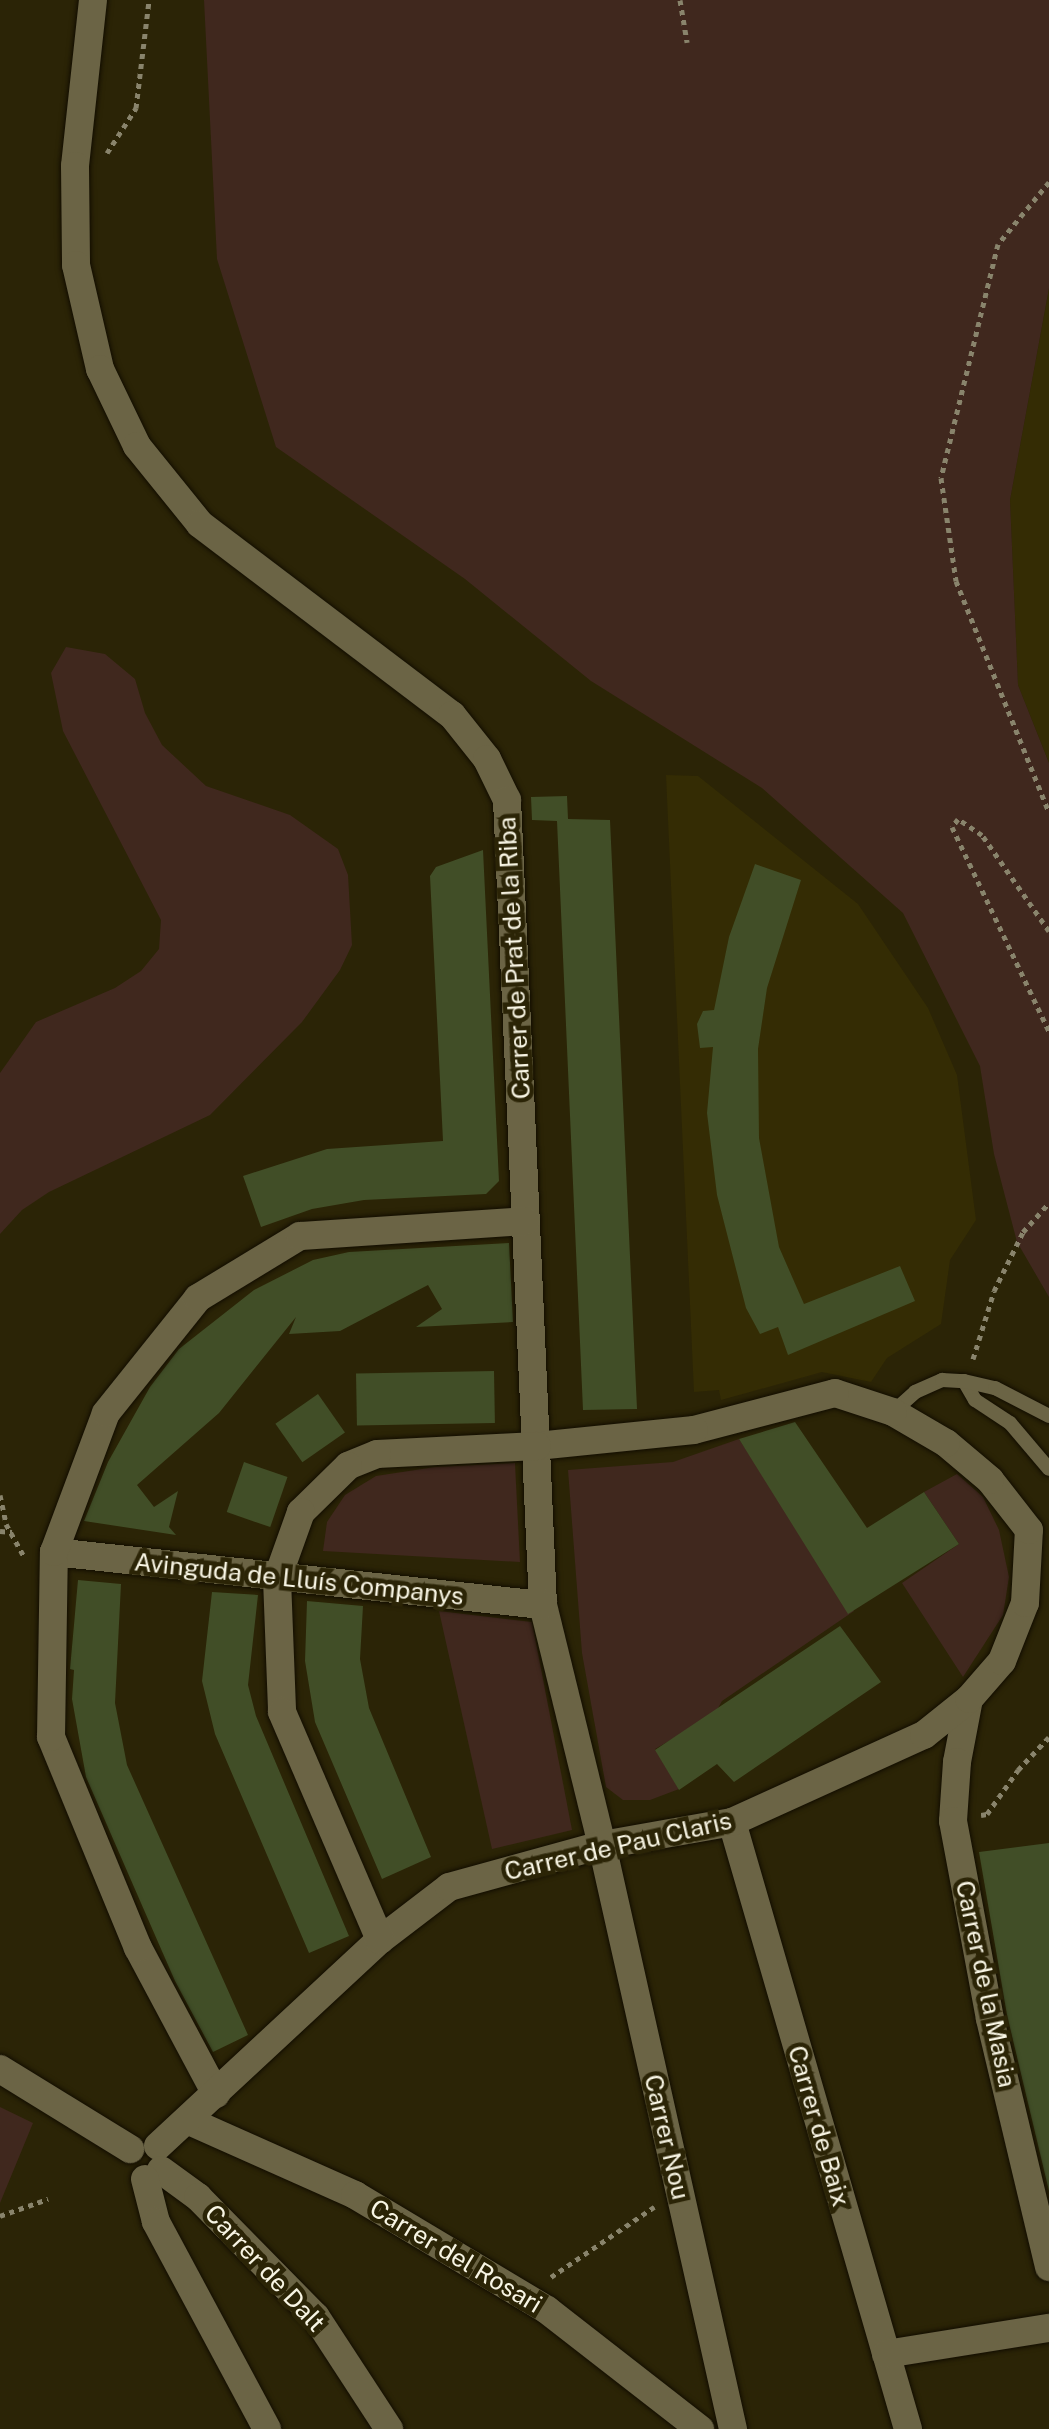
<!DOCTYPE html>
<html>
<head>
<meta charset="utf-8">
<style>
  body { margin:0 }
  #map { position:relative; width:1049px; height:2429px; overflow:hidden; background:#2b2406; font-family:"Public Sans",sans-serif }
  div>[style] { position:absolute }
  .built>* { inset:0; background:#342c04 }
  .green>* { inset:0; background:#40281e }
  .building>* { inset:0; background:#414e27; transform-origin:0 0 }
  .path>* { height:5px; margin-top:-2.5px; transform-origin:0; background:repeating-linear-gradient(90deg,#89846c 0 5px,transparent 0 10px) }
  .roads { filter:drop-shadow(0 0 2px #120d00) drop-shadow(0 0 2px #120d00) }
  .lane>* { height:14px; margin:-7px; padding:0 7px; transform-origin:7px; border-radius:7px; background:#6b6445 }
  .street>* { height:28px; margin:-14px; padding:0 14px; transform-origin:14px; border-radius:14px; background:#6b6445 }
  span { translate:-50% -50%; white-space:nowrap; text-align:center; line-height:1.15; -webkit-text-stroke:9px #2b2406; paint-order:stroke }
  .street-label { font-size:25px; color:#f8f5e4 }
</style>
</head>
<body>
<div id="map">
  <div class="built">
    <div style="clip-path:polygon(1049px 288px,1049px 763px,1018px 685px,1010px 500px)"></div>
    <div style="clip-path:polygon(666px 775px,698px 776px,858px 904px,928px 1008px,957px 1075px,976px 1220px,950px 1260px,941px 1324px,887px 1358px,871px 1382px,822px 1372px,721px 1400px,719px 1390px,694px 1392px)"></div>
  </div>
  <div class="green">
    <div style="clip-path:polygon(204px 0,1049px 0,1049px 288px,1010px 500px,1018px 685px,1049px 763px,1049px 1297px,1017px 1242px,994px 1154px,980px 1066px,903px 913px,762px 788px,591px 681px,465px 579px,276px 447px,217px 259px)"></div>
    <div style="clip-path:polygon(66px 647px,105px 654px,135px 679px,145px 713px,162px 745px,206px 786px,290px 815px,338px 849px,348px 875px,352px 945px,340px 970px,302px 1022px,210px 1115px,49px 1192px,22px 1210px,0 1234px,0 1073px,36px 1022px,115px 988px,141px 971px,159px 949px,161px 920px,63px 731px,51px 673px)"></div>
    <div style="clip-path:polygon(739px 1439px,854px 1611px,722px 1701px,714px 1715px,655px 1749px,679px 1789px,650px 1800px,623px 1800px,606px 1787px,582px 1653px,568px 1470px,673px 1462px)"></div>
    <div style="clip-path:polygon(515px 1463px,520px 1562px,323px 1551px,327px 1522px,345px 1495px,376px 1476px,435px 1467px)"></div>
    <div style="clip-path:polygon(957px 1474px,983px 1497px,999px 1530px,1009px 1577px,1003px 1615px,963px 1677px,902px 1583px,959px 1544px,924px 1492px)"></div>
    <div style="clip-path:polygon(439px 1611px,532px 1622px,572px 1830px,492px 1849px)"></div>
    <div style="clip-path:polygon(0 2107px,33px 2123px,0 2203px)"></div>
  </div>
  <div class="building">
    <div style="clip-path:polygon(567px 796px,568px 819px,610px 820px,637px 1409px,583px 1410px,557px 821px,532px 820px,531px 797px)"></div>
    <div style="clip-path:polygon(483px 850px,499px 1181px,486px 1194px,364px 1200px,312px 1209px,261px 1227px,243px 1176px,327px 1149px,443px 1141px,430px 876px,436px 867px)"></div>
    <div style="clip-path:polygon(755px 864px,801px 880px,767px 988px,758px 1049px,759px 1138px,779px 1247px,804px 1304px,900px 1266px,915px 1301px,788px 1355px,778px 1327px,760px 1334px,746px 1308px,717px 1195px,707px 1113px,713px 1047px,700px 1048px,697px 1024px,703px 1011px,714px 1010px,729px 937px)"></div>
    <div style="clip-path:polygon(509px 1243px,513px 1322px,416px 1327px,442px 1309px,428px 1285px,340px 1331px,289px 1334px,296px 1317px,219px 1413px,137px 1485px,154px 1507px,178px 1491px,169px 1527px,176px 1535px,84px 1521px,108px 1462px,150px 1387px,179px 1349px,254px 1290px,313px 1260px,349px 1252px)"></div>
    <div style="left:494px;top:1371px;width:52px;height:138px;rotate:89deg"></div>
    <div style="left:318px;top:1394px;width:47px;height:52px;rotate:55deg"></div>
    <div style="clip-path:polygon(795px 1422px,867px 1528px,924px 1492px,959px 1544px,848px 1614px,739px 1439px)"></div>
    <div style="left:244px;top:1462px;width:46px;height:53px;rotate:19deg"></div>
    <div style="clip-path:polygon(78px 1580px,121px 1584px,115px 1703px,127px 1765px,248px 2035px,213px 2052px,175px 1981px,86px 1777px,72px 1699px,74px 1670px,70px 1669px)"></div>
    <div style="clip-path:polygon(212px 1592px,258px 1595px,248px 1685px,256px 1716px,349px 1936px,309px 1953px,215px 1734px,202px 1681px)"></div>
    <div style="clip-path:polygon(307px 1601px,363px 1606px,360px 1659px,369px 1708px,431px 1857px,382px 1879px,315px 1722px,305px 1661px)"></div>
    <div style="clip-path:polygon(840px 1626px,881px 1682px,734px 1782px,717px 1764px,679px 1790px,655px 1750px)"></div>
    <div style="clip-path:polygon(1049px 1843px,1049px 2191px,1007px 2015px,979px 1852px)"></div>
  </div>
  <div class="path">
    <div style="left:680px;top:0;width:43px;rotate:80.5deg"></div>
    <div style="left:107px;top:153px;width:54px;rotate:-57.2deg"></div>
    <div style="left:136px;top:108px;width:109px;rotate:-83.1deg"></div>
    <div style="left:1049px;top:182px;width:80px;rotate:129.4deg"></div>
    <div style="left:998px;top:244px;width:241px;rotate:103.7deg"></div>
    <div style="left:941px;top:478px;width:104px;rotate:81.7deg"></div>
    <div style="left:956px;top:581px;width:249px;rotate:68.1deg"></div>
    <div style="left:1049px;top:931px;width:117px;rotate:-124.9deg"></div>
    <div style="left:982px;top:835px;width:29px;rotate:-146deg"></div>
    <div style="left:958px;top:819px;width:10px;rotate:127deg"></div>
    <div style="left:952px;top:827px;width:226px;rotate:64.6deg"></div>
    <div style="left:973px;top:1359px;width:71px;rotate:-72.8deg"></div>
    <div style="left:994px;top:1291px;width:66px;rotate:-63.8deg"></div>
    <div style="left:1023px;top:1232px;width:39px;rotate:-48deg"></div>
    <div style="left:0;top:1495px;width:30px;rotate:78deg"></div>
    <div style="left:6px;top:1524px;width:38px;rotate:61deg"></div>
    <div style="left:0;top:1531px;width:12px;rotate:5deg"></div>
    <div style="left:981px;top:1815px;width:6px;rotate:-9deg"></div>
    <div style="left:987px;top:1814px;width:54px;rotate:-54.8deg"></div>
    <div style="left:1018px;top:1770px;width:45px;rotate:-46.8deg"></div>
    <div style="left:0;top:2216px;width:51px;rotate:-19.5deg"></div>
    <div style="left:551px;top:2277px;width:125px;rotate:-34.2deg"></div>
  </div>
  <div class="roads">
    <div class="lane">
      <div style="left:964px;top:1381px;width:22px;rotate:60deg"></div>
      <div style="left:975px;top:1400px;width:42px;rotate:33.3deg"></div>
      <div style="left:1010px;top:1423px;width:60px;rotate:49.7deg"></div>
      <div style="left:893px;top:1412px;width:30px;rotate:-42deg"></div>
      <div style="left:915px;top:1392px;width:30px;rotate:-24deg"></div>
      <div style="left:942px;top:1380px;width:22px;rotate:3deg"></div>
      <div style="left:964px;top:1381px;width:32px;rotate:13deg"></div>
      <div style="left:995px;top:1388px;width:61px;rotate:27.4deg"></div>
    </div>
    <div class="street">
      <div style="left:93px;top:0;width:167px;rotate:96.2deg"></div>
      <div style="left:75px;top:166px;width:99px;rotate:89.4deg"></div>
      <div style="left:76px;top:265px;width:107px;rotate:77deg"></div>
      <div style="left:100px;top:369px;width:85px;rotate:64.3deg"></div>
      <div style="left:137px;top:446px;width:100px;rotate:51.1deg"></div>
      <div style="left:200px;top:524px;width:316px;rotate:37.2deg"></div>
      <div style="left:452px;top:715px;width:56px;rotate:51.5deg"></div>
      <div style="left:487px;top:759px;width:46px;rotate:64deg"></div>
      <div style="left:507px;top:800px;width:806px;rotate:87.44deg"></div>
      <div style="left:543px;top:1605px;width:247px;rotate:76.2deg"></div>
      <div style="left:602px;top:1845px;width:599px;rotate:77.36deg"></div>
      <div style="left:54px;top:1552px;width:492px;rotate:6.2deg"></div>
      <div style="left:969px;top:1699px;width:64px;rotate:100.8deg"></div>
      <div style="left:957px;top:1762px;width:59px;rotate:93.9deg"></div>
      <div style="left:953px;top:1821px;width:201px;rotate:79.4deg"></div>
      <div style="left:990px;top:2019px;width:255px;rotate:76.6deg"></div>
      <div style="left:732px;top:1822px;width:632px;rotate:73.83deg"></div>
      <div style="left:0;top:2069px;width:153px;rotate:31.6deg"></div>
      <div style="left:216px;top:2094px;width:166px;rotate:-118.1deg"></div>
      <div style="left:138px;top:1948px;width:228px;rotate:-112.4deg"></div>
      <div style="left:51px;top:1737px;width:185px;rotate:-89.1deg"></div>
      <div style="left:54px;top:1552px;width:148px;rotate:-69.5deg"></div>
      <div style="left:106px;top:1413px;width:147px;rotate:-51.3deg"></div>
      <div style="left:198px;top:1298px;width:119px;rotate:-31.3deg"></div>
      <div style="left:300px;top:1236px;width:226px;rotate:-3.8deg"></div>
      <div style="left:189px;top:2121px;width:182px;rotate:24deg"></div>
      <div style="left:355px;top:2195px;width:224px;rotate:30.9deg"></div>
      <div style="left:547px;top:2310px;width:194px;rotate:37.9deg"></div>
      <div style="left:158px;top:2146px;width:303px;rotate:-42.9deg"></div>
      <div style="left:380px;top:1940px;width:87px;rotate:-37.5deg"></div>
      <div style="left:449px;top:1887px;width:159px;rotate:-15.4deg"></div>
      <div style="left:602px;top:1845px;width:132px;rotate:-10deg"></div>
      <div style="left:732px;top:1822px;width:211px;rotate:-24.4deg"></div>
      <div style="left:924px;top:1735px;width:58px;rotate:-38.7deg"></div>
      <div style="left:969px;top:1699px;width:50px;rotate:-49deg"></div>
      <div style="left:1002px;top:1661px;width:62px;rotate:-68.4deg"></div>
      <div style="left:1025px;top:1603px;width:73px;rotate:-86.9deg"></div>
      <div style="left:1029px;top:1530px;width:63px;rotate:-128deg"></div>
      <div style="left:990px;top:1480px;width:57px;rotate:-139.9deg"></div>
      <div style="left:946px;top:1443px;width:61px;rotate:-149.7deg"></div>
      <div style="left:893px;top:1412px;width:61px;rotate:-161.9deg"></div>
      <div style="left:835px;top:1393px;width:146px;rotate:165.3deg"></div>
      <div style="left:694px;top:1430px;width:158px;rotate:174.2deg"></div>
      <div style="left:537px;top:1446px;width:160px;rotate:177.1deg"></div>
      <div style="left:377px;top:1454px;width:31px;rotate:158deg"></div>
      <div style="left:348px;top:1466px;width:66px;rotate:135.6deg"></div>
      <div style="left:301px;top:1512px;width:71px;rotate:109.7deg"></div>
      <div style="left:277px;top:1579px;width:133px;rotate:87.8deg"></div>
      <div style="left:282px;top:1712px;width:248px;rotate:66.7deg"></div>
      <div style="left:161px;top:2170px;width:46px;rotate:36.1deg"></div>
      <div style="left:198px;top:2197px;width:168px;rotate:45.5deg"></div>
      <div style="left:316px;top:2317px;width:134px;rotate:56.9deg"></div>
      <div style="left:145px;top:2179px;width:44px;rotate:75.7deg"></div>
      <div style="left:156px;top:2222px;width:235px;rotate:61.8deg"></div>
      <div style="left:886px;top:2354px;width:165px;rotate:-9.1deg"></div>
    </div>
  </div>
  <div class="street-label">
    <span style="left:514px;top:958px;rotate:-93deg">Carrer de Prat de la Riba</span>
    <span style="left:299px;top:1579px;rotate:6deg">Avinguda de Lluís Companys</span>
    <span style="left:618px;top:1846px;rotate:-13deg">Carrer de Pau Claris</span>
    <span style="left:986px;top:1984px;rotate:78deg">Carrer de la Masia</span>
    <span style="left:819px;top:2126px;rotate:74deg">Carrer de Baix</span>
    <span style="left:667px;top:2137px;rotate:77deg">Carrer Nou</span>
    <span style="left:456px;top:2256px;rotate:31deg">Carrer del Rosari</span>
    <span style="left:265px;top:2268px;rotate:47deg">Carrer de Dalt</span>
  </div>
</div>
</body>
</html>
